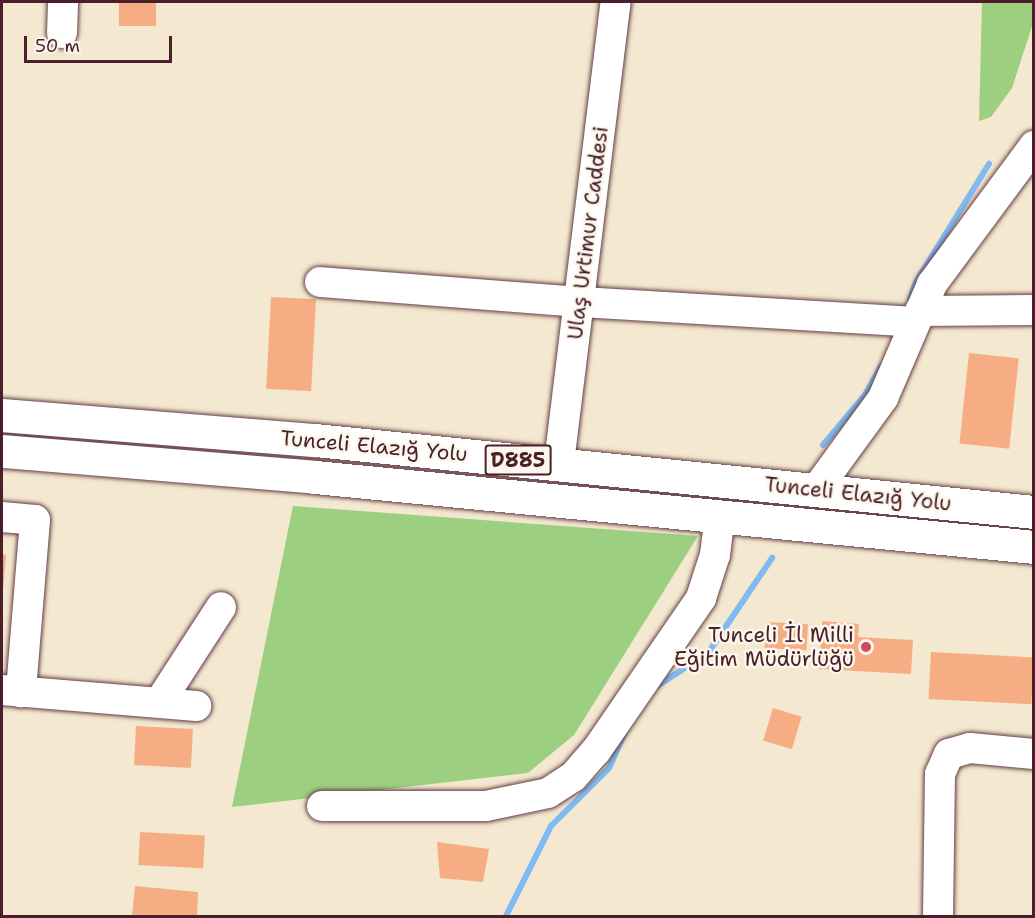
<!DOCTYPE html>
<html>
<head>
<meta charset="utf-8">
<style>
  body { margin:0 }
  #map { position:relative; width:1035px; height:918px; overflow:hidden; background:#f4e8d0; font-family:"Shantell Sans",sans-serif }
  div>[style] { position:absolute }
  .green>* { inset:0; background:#9ccf7f }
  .stream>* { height:6px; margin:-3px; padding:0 3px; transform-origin:3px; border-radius:3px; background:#7fbaf1 }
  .building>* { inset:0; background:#f7ad83; transform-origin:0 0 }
  .roads { filter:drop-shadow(0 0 2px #643d44) drop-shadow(0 0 2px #643d44) }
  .minor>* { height:30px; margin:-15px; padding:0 15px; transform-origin:15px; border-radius:15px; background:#fff }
  .major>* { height:33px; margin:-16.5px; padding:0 16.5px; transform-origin:16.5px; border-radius:16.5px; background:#fff }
  .dots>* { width:16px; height:16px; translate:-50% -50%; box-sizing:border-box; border:3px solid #fbf7ec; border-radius:50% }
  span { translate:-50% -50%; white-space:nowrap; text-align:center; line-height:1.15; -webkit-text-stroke:5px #fbf7ec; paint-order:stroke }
  .shield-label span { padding:2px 4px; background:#fbf7ec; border:2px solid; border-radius:4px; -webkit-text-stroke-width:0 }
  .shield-label { font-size:20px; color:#4a1f2b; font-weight:700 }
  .street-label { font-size:21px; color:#4a1f2b }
  .poi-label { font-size:21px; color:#4a1f2b }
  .right { translate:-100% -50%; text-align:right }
  .frame { position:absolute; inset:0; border:3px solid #4a1f2b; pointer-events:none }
  .scale { position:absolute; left:24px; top:36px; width:148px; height:27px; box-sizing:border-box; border:3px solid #4a1f2b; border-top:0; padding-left:8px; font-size:18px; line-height:21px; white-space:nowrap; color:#4a1f2b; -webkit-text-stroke:4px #fbf7ec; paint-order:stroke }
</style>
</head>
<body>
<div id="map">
  <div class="green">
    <div style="clip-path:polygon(982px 2px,1033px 2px,1034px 20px,1012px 88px,991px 117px,979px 121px)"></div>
    <div style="clip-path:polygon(293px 506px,698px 536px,574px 735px,528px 773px,232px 807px)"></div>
  </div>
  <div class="stream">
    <div style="left:910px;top:299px;width:18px;rotate:-71deg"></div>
    <div style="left:916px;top:282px;width:139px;rotate:-58.3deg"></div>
    <div style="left:823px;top:445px;width:65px;rotate:-50deg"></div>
    <div style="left:865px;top:395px;width:33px;rotate:-61deg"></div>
    <div style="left:654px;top:688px;width:64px;rotate:-32.9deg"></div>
    <div style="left:708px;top:653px;width:115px;rotate:-56deg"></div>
    <div style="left:506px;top:916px;width:101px;rotate:-63.4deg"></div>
    <div style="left:551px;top:826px;width:82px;rotate:-45deg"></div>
    <div style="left:609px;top:768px;width:37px;rotate:-66deg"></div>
  </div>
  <div class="building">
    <div style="left:119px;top:2px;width:37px;height:24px"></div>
    <div style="left:271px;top:297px;width:45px;height:92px;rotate:3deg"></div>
    <div style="left:969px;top:353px;width:50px;height:91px;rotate:6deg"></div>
    <div style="clip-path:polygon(2px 554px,6px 555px,3px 591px,2px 591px)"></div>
    <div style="clip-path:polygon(822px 621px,859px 624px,858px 637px,913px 640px,911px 674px,819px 669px)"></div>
    <div style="left:766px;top:622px;width:42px;height:26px;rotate:3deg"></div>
    <div style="left:931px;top:652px;width:103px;height:47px;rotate:3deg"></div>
    <div style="left:773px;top:708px;width:30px;height:34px;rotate:17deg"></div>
    <div style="left:136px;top:726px;width:57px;height:39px;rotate:3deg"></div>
    <div style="left:140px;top:832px;width:65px;height:33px;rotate:3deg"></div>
    <div style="clip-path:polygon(437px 842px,489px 849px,483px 882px,440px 878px)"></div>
    <div style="clip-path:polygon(135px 886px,198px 892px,197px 916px,132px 916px)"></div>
  </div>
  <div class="roads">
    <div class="minor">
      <div style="left:62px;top:33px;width:31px;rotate:-88deg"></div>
      <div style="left:320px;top:282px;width:262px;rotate:4.4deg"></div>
      <div style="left:581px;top:302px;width:335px;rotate:3.4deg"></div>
      <div style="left:920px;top:311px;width:114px;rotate:-0.5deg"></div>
      <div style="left:559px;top:463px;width:465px;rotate:-83deg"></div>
      <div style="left:816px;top:490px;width:114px;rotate:-53.9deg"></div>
      <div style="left:883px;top:398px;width:124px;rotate:-66.7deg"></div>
      <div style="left:932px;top:284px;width:172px;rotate:-53.5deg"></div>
      <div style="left:2px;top:517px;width:33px;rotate:5deg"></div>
      <div style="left:35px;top:520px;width:173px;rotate:94.7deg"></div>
      <div style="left:2px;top:690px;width:195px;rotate:4.7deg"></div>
      <div style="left:159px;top:703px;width:114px;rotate:-57.1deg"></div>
      <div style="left:322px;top:806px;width:164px"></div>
      <div style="left:486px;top:806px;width:63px;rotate:-11.8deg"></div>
      <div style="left:548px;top:793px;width:30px;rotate:-33deg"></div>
      <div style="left:573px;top:777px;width:35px;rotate:-49deg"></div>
      <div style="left:596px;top:751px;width:186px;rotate:-55.5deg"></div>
      <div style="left:701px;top:598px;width:45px;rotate:-72deg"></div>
      <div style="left:715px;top:555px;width:39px;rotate:-83deg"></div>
      <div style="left:938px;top:916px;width:142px;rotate:-89.2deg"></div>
      <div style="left:940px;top:774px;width:22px;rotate:-66deg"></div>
      <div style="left:949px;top:754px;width:22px;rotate:-16deg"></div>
      <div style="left:970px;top:748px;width:64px;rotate:5.4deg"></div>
    </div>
    <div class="major">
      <div style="left:2px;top:415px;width:314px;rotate:4.6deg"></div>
      <div style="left:315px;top:440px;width:723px;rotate:5.72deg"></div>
      <div style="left:2px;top:451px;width:314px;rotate:4.7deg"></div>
      <div style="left:315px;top:477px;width:722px;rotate:5.56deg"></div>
    </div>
  </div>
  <div class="dots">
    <div style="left:866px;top:647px;background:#d1495b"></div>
  </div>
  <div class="shield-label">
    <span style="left:518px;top:460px">D885</span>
  </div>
  <div class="street-label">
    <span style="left:588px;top:233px;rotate:-83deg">Ulaş Urtimur Caddesi</span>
    <span style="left:374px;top:446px;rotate:5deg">Tunceli Elazığ Yolu</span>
    <span style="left:858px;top:494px;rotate:6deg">Tunceli Elazığ Yolu</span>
  </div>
  <div class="poi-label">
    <span class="right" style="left:854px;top:647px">Tunceli İl Milli<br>Eğitim Müdürlüğü</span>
  </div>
  <div class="frame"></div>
  <div class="scale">50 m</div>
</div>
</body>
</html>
